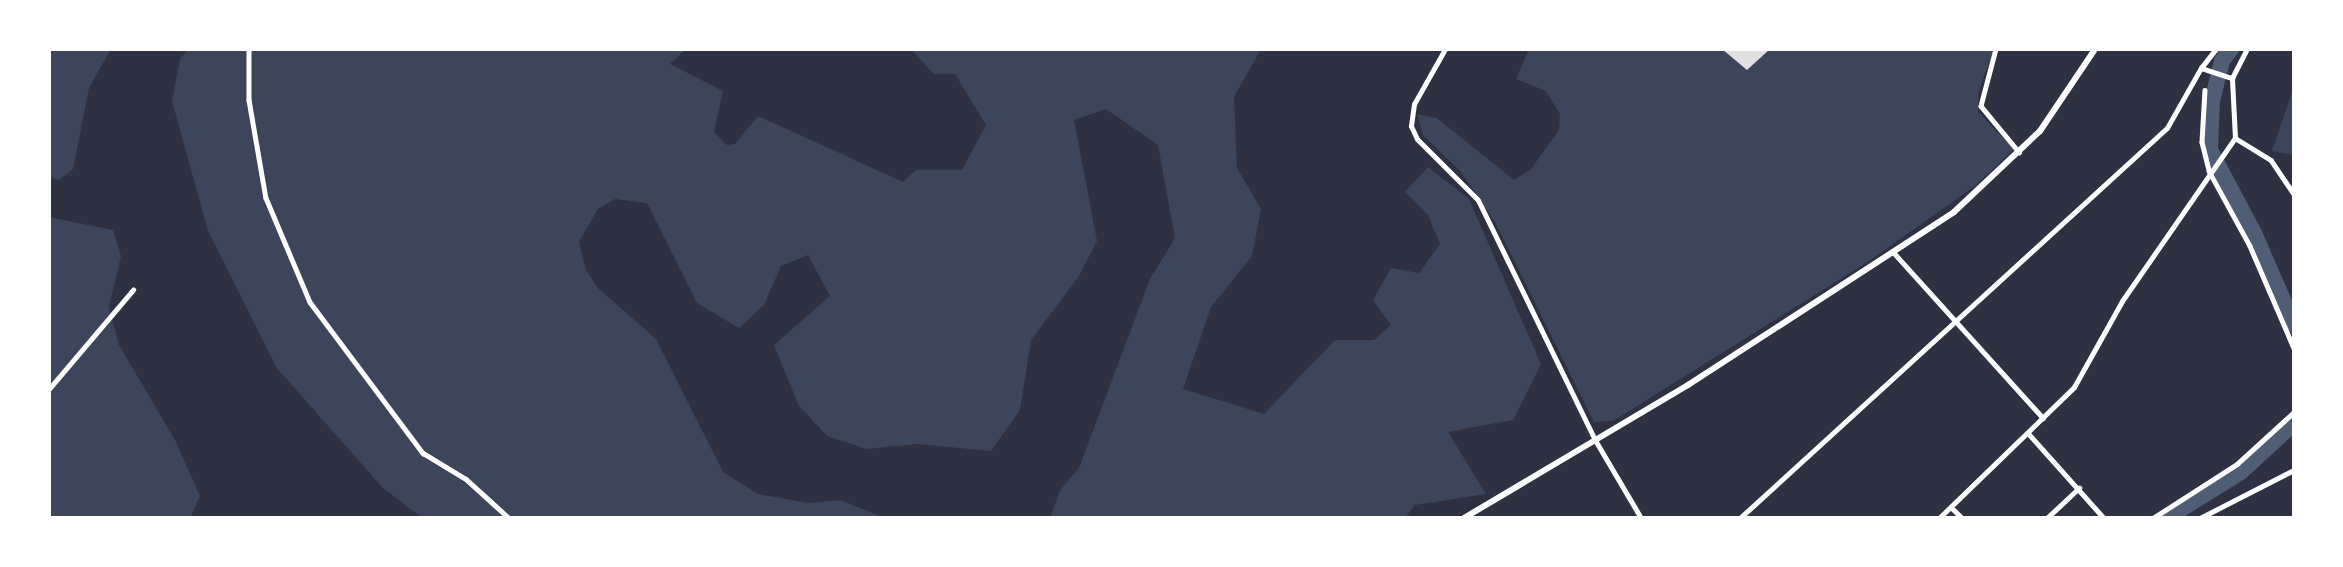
<!DOCTYPE html>
<html>
<head>
<meta charset="utf-8">
<style>
  body { margin:0 }
  #map { position:relative; width:2343px; height:567px; overflow:hidden; background:#2d3142; font-family:Inter,sans-serif }
  div>[style] { position:absolute }
  .green>* { inset:0; background:#3c4559 }
  .river>* { height:16px; margin:-8px; padding:0 8px; transform-origin:8px; border-radius:8px; background:#4f5d75 }
  .building>* { inset:0; background:#e0e0e3 }
  .minor>* { height:4.5px; margin:-2.25px; padding:0 2.25px; transform-origin:2.25px; border-radius:2.25px; background:#fff }
  .tertiary>* { height:5px; margin:-2.5px; padding:0 2.5px; transform-origin:2.5px; border-radius:2.5px; background:#fff }
  .secondary>* { height:5px; margin:-2.5px; padding:0 2.5px; transform-origin:2.5px; border-radius:2.5px; background:#fff }
  .primary>* { height:6px; margin:-3px; padding:0 3px; transform-origin:3px; border-radius:3px; background:#fff }
  span { translate:-50% -50%; white-space:nowrap; text-align:center; line-height:1.15; -webkit-text-stroke:6px #fff; paint-order:stroke }
  .frame { position:absolute; inset:0; border:51px solid #fff; pointer-events:none }
</style>
</head>
<body>
<div id="map">
  <div class="green">
    <div style="clip-path:polygon(49px 49px,111px 49px,89px 88px,73px 169px,59px 180px,49px 177px)"></div>
    <div style="clip-path:polygon(188px 49px,686px 49px,670px 64px,723px 91px,714px 132px,727px 145px,735px 144px,758px 116px,903px 182px,916px 170px,962px 170px,986px 125px,955px 74px,934px 74px,911px 49px,1261px 49px,1234px 97px,1237px 168px,1261px 209px,1252px 256px,1211px 307px,1183px 389px,1264px 414px,1335px 340px,1374px 340px,1391px 325px,1373px 300px,1391px 268px,1419px 273px,1440px 244px,1428px 215px,1405px 192px,1428px 167px,1469px 199px,1541px 364px,1513px 420px,1448px 432px,1486px 494px,1415px 505px,1405px 518px,1050px 518px,1060px 490px,1079px 468px,1150px 279px,1175px 238px,1158px 145px,1106px 109px,1074px 120px,1097px 241px,1079px 276px,1031px 340px,1020px 410px,991px 451px,917px 444px,866px 449px,827px 436px,799px 406px,774px 345px,830px 296px,808px 255px,781px 266px,764px 305px,739px 328px,697px 303px,647px 203px,615px 199px,598px 209px,579px 242px,586px 270px,598px 288px,656px 339px,723px 472px,758px 494px,808px 503px,840px 500px,885px 518px,422px 518px,382px 487px,276px 367px,208px 231px,172px 101px,180px 59px)"></div>
    <div style="clip-path:polygon(1529px 49px,1994px 49px,1978px 93px,1978px 112px,2014px 149px,1975px 186px,1869px 261px,1613px 421px,1594px 422px,1495px 222px,1461px 172px,1423px 135px,1417px 114px,1437px 118px,1514px 180px,1531px 169px,1559px 130px,1560px 114px,1546px 91px,1516px 79px)"></div>
    <div style="clip-path:polygon(2294px 86px,2294px 155px,2272px 151px)"></div>
    <div style="clip-path:polygon(49px 217px,113px 230px,121px 256px,109px 307px,119px 345px,175px 440px,200px 496px,190px 518px,49px 518px)"></div>
  </div>
  <div class="river">
    <div style="left:2231px;top:49px;width:15px;rotate:127deg"></div>
    <div style="left:2222px;top:61px;width:41px;rotate:104deg"></div>
    <div style="left:2212px;top:101px;width:49px;rotate:92.3deg"></div>
    <div style="left:2210px;top:150px;width:94px;rotate:62.1deg"></div>
    <div style="left:2254px;top:233px;width:100px;rotate:66.5deg"></div>
    <div style="left:2167px;top:518px;width:87px;rotate:-31.9deg"></div>
    <div style="left:2241px;top:472px;width:72px;rotate:-42.8deg"></div>
  </div>
  <div class="building">
    <div style="clip-path:polygon(1722px 49px,1770px 49px,1747px 70px)"></div>
  </div>
  <div class="minor">
    <div style="left:249px;top:49px;width:51px;rotate:90deg"></div>
    <div style="left:249px;top:100px;width:99px;rotate:80.2deg"></div>
    <div style="left:266px;top:198px;width:113px;rotate:67.1deg"></div>
    <div style="left:310px;top:302px;width:189px;rotate:53.2deg"></div>
    <div style="left:423px;top:453px;width:50px;rotate:31.2deg"></div>
    <div style="left:466px;top:479px;width:58px;rotate:42.2deg"></div>
    <div style="left:1996px;top:49px;width:59px;rotate:104.7deg"></div>
    <div style="left:1981px;top:106px;width:60px;rotate:50.4deg"></div>
    <div style="left:2201px;top:68px;width:24px;rotate:-52deg"></div>
    <div style="left:2205px;top:90px;width:52px;rotate:93.3deg"></div>
    <div style="left:2202px;top:142px;width:30px;rotate:76deg"></div>
    <div style="left:2209px;top:171px;width:85px;rotate:61.3deg"></div>
    <div style="left:2250px;top:246px;width:111px;rotate:66.7deg"></div>
    <div style="left:2235px;top:138px;width:42px;rotate:31.4deg"></div>
    <div style="left:2271px;top:160px;width:41px;rotate:55.9deg"></div>
    <div style="left:1895px;top:254px;width:221px;rotate:47.9deg"></div>
    <div style="left:49px;top:389px;width:130px;rotate:-49.7deg"></div>
    <div style="left:2028px;top:433px;width:114px;rotate:48.2deg"></div>
    <div style="left:1951px;top:507px;width:16px;rotate:45deg"></div>
    <div style="left:1740px;top:518px;width:578px;rotate:-42.41deg"></div>
    <div style="left:2167px;top:128px;width:69px;rotate:-60.5deg"></div>
    <div style="left:2201px;top:68px;width:33px;rotate:18deg"></div>
    <div style="left:2047px;top:518px;width:44px;rotate:-43.2deg"></div>
    <div style="left:2153px;top:518px;width:100px;rotate:-32.7deg"></div>
    <div style="left:2237px;top:464px;width:77px;rotate:-42.4deg"></div>
    <div style="left:2200px;top:518px;width:106px;rotate:-27.1deg"></div>
  </div>
  <div class="tertiary">
    <div style="left:1445px;top:49px;width:63px;rotate:119.4deg"></div>
    <div style="left:1414px;top:104px;width:22px;rotate:98deg"></div>
    <div style="left:1411px;top:126px;width:14px;rotate:65deg"></div>
    <div style="left:1417px;top:139px;width:86px;rotate:45deg"></div>
    <div style="left:1478px;top:200px;width:267px;rotate:64deg"></div>
    <div style="left:1939px;top:518px;width:188px;rotate:-44.1deg"></div>
    <div style="left:2074px;top:387px;width:98px;rotate:-60.8deg"></div>
    <div style="left:2122px;top:301px;width:198px;rotate:-55.3deg"></div>
    <div style="left:2235px;top:138px;width:60px;rotate:-92.9deg"></div>
    <div style="left:2232px;top:78px;width:33px;rotate:-63deg"></div>
  </div>
  <div class="secondary">
    <div style="left:1595px;top:440px;width:91px;rotate:59.5deg"></div>
  </div>
  <div class="primary">
    <div style="left:1464px;top:518px;width:261px;rotate:-30.7deg"></div>
    <div style="left:1688px;top:385px;width:317px;rotate:-33deg"></div>
    <div style="left:1954px;top:212px;width:118px;rotate:-43.3deg"></div>
    <div style="left:2040px;top:131px;width:99px;rotate:-56.1deg"></div>
  </div>
  <div class="frame"></div>
</div>
</body>
</html>
